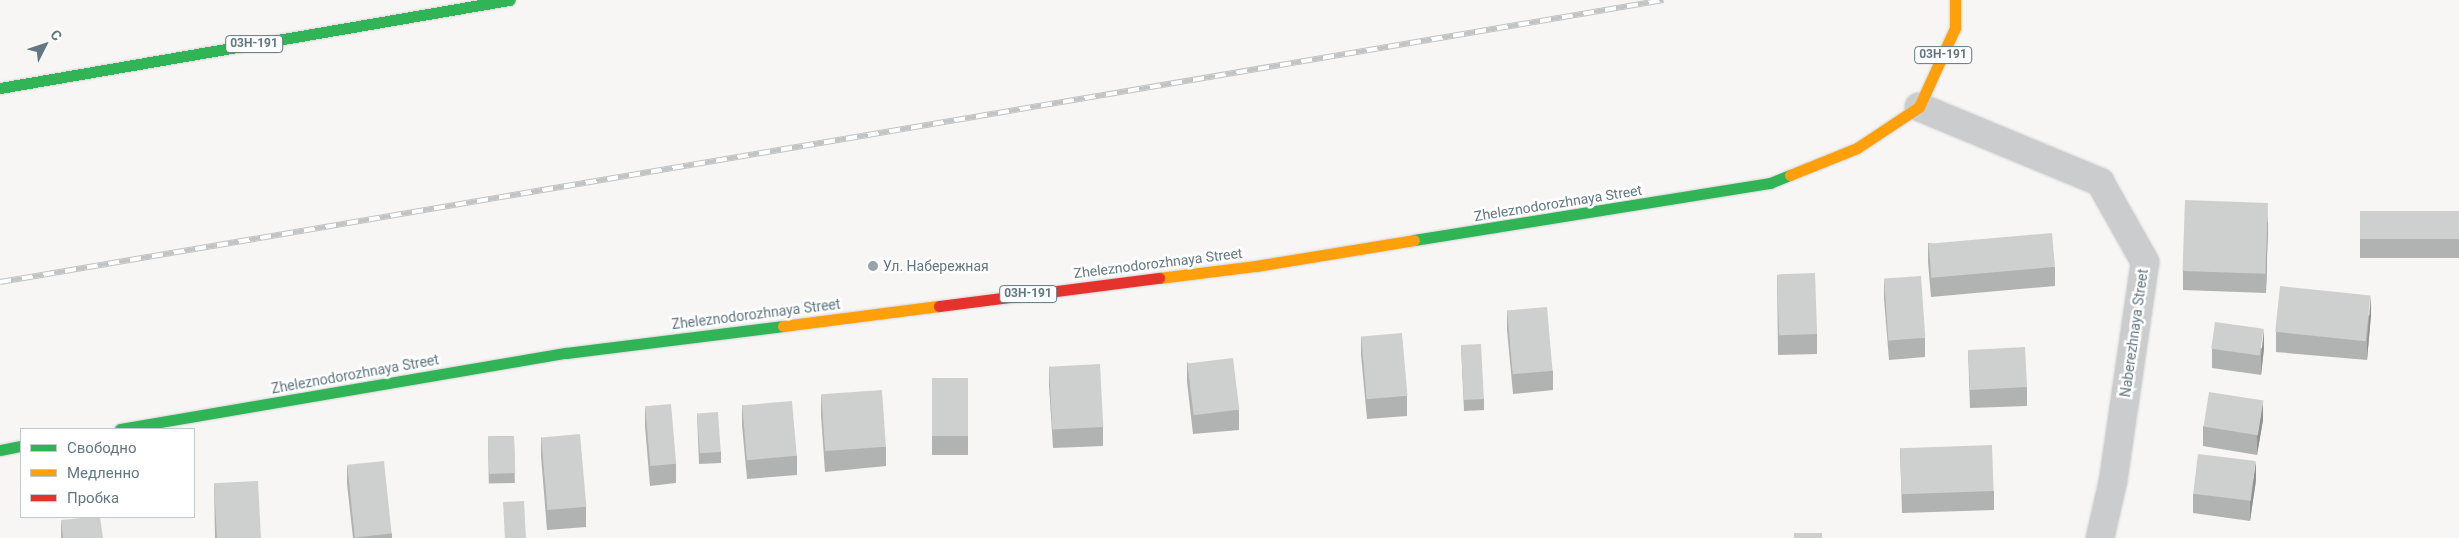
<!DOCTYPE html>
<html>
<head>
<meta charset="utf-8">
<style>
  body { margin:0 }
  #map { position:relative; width:2459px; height:538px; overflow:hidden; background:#f7f6f5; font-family:Roboto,sans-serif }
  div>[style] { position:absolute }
  .roads { filter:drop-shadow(0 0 1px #d3d4d5) drop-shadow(0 0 1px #d3d4d5) }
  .street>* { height:28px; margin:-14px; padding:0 14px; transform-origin:14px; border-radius:14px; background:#cbcccd }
  .fast>* { height:11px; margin:-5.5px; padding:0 5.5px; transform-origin:5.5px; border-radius:5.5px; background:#30b455 }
  .slow>* { height:11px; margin:-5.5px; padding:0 5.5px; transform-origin:5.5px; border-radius:5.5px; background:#ff9f0a }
  .jam>* { height:11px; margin:-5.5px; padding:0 5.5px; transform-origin:5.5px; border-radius:5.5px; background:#e5322d }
  .rail>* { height:5.5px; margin-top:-2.75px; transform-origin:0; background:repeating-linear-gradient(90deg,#fff 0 11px,#c1c3c4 0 22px); box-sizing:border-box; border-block:1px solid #c1c3c4 }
  .wall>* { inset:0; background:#b1b3b3; transform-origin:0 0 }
  .shaded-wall>* { inset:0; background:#909292 }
  .building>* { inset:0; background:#ced0d0; transform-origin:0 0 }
  .dots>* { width:14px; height:14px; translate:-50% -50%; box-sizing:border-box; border:2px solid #fff; border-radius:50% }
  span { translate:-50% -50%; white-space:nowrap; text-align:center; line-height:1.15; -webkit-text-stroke:5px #fff; paint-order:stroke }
  .shield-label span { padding:1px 4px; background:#fff; border:1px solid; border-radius:4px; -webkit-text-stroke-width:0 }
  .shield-label { font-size:12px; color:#617781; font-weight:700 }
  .street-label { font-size:14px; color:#617781 }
  .poi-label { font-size:14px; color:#617781 }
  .left { translate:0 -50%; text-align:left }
  .legend { position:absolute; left:20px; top:428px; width:175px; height:90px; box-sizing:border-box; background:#fff; border:1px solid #c0c9cd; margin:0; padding:6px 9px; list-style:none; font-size:15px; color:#617781 }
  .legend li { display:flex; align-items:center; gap:10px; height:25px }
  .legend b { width:25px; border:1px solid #c0c9cd }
  .north { position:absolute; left:20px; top:20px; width:50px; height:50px; -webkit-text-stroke:4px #fff; paint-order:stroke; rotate:49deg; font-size:14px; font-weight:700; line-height:20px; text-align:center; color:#617781 }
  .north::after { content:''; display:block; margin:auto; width:18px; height:22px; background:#617781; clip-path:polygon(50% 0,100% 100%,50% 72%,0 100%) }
</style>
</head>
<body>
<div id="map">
  <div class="roads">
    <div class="street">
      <div style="left:1919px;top:107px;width:196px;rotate:22.5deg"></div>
      <div style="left:2100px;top:182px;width:92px;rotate:60.6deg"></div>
      <div style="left:2145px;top:262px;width:221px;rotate:98.3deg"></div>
      <div style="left:2113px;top:481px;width:58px;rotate:102.8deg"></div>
    </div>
    <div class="fast">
      <div style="left:0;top:88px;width:517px;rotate:-9.81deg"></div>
      <div style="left:1414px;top:240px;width:361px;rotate:-9.1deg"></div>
      <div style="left:1770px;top:183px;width:22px;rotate:-22deg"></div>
      <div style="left:120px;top:429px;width:452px;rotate:-9.7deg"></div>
      <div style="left:566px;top:353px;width:219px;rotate:-7.1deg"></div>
      <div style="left:0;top:450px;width:21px;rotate:-11deg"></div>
    </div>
    <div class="slow">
      <div style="left:1790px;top:175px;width:72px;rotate:-21.9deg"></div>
      <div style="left:1857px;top:148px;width:74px;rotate:-33.5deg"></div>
      <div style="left:1919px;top:107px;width:87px;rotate:-65.5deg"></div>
      <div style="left:1955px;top:28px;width:28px;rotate:-90deg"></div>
      <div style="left:1159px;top:278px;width:98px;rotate:-7.1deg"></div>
      <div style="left:1256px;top:266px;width:160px;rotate:-9.3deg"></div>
      <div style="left:783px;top:326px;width:157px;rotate:-7.3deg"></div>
    </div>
    <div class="jam">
      <div style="left:939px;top:306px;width:222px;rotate:-7.3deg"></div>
    </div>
  </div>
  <div class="rail">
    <div style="left:0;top:282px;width:1687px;rotate:-9.62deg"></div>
  </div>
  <div class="wall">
    <div style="left:2459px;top:211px;width:47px;height:99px;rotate:90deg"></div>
    <div style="clip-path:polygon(2268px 222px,2266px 293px,2183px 290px,2183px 271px)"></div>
    <div style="clip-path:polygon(1928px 243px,2055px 267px,2055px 286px,1931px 297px,1928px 262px)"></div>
    <div style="clip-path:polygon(1777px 274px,1817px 334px,1817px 354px,1778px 355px)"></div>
    <div style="clip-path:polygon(1884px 280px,1925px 338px,1925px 357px,1889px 360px,1884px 299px)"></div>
    <div style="clip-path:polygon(1507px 310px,1553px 371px,1553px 390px,1513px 394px,1507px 330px)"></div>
    <div style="clip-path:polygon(2371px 315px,2367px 360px,2276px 352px,2276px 332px)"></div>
    <div style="clip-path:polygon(1361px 336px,1407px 396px,1407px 416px,1367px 419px,1361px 355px)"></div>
    <div style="clip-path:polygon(1461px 345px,1484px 399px,1484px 410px,1464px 411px)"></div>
    <div style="clip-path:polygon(2264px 348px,2261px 375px,2212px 368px,2212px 349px)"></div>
    <div style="clip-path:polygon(1968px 350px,2027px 387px,2027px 406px,1970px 408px)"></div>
    <div style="clip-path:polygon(1187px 362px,1239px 410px,1239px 430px,1193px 434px,1187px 382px)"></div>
    <div style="clip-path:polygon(1049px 366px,1103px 427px,1103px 446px,1053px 448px,1049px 385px)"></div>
    <div style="left:932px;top:378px;width:36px;height:77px"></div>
    <div style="clip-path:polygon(821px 395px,886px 447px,886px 466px,825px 472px,821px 415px)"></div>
    <div style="clip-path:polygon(742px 405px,797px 456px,797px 475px,747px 479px,742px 425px)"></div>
    <div style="clip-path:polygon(645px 407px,676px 464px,676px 483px,650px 486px,645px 426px)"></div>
    <div style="clip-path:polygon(697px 413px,721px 452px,721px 463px,699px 464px)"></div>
    <div style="clip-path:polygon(2263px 420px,2257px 455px,2203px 446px,2203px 426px)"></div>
    <div style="left:514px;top:436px;width:47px;height:26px;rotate:89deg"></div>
    <div style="clip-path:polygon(541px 437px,586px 507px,586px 527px,547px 530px,541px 456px)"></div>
    <div style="clip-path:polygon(1900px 448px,1994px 491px,1994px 510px,1902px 513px)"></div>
    <div style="clip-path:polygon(347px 465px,392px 534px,392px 538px,353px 538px,347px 484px)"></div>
    <div style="clip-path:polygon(2256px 480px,2250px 521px,2193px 513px,2193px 494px)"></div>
    <div style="clip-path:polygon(214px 483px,261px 538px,215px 538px)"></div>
    <div style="clip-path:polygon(61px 520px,103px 538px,61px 538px)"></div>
  </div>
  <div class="shaded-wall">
    <div style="clip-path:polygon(2268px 203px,2268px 222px,2266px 293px,2266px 273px)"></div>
    <div style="clip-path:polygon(2371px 295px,2371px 315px,2367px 360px,2367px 341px)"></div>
    <div style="clip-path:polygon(2264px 329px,2264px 348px,2261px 375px,2261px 356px)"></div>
    <div style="clip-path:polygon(2263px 401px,2263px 420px,2257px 455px,2257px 436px)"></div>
    <div style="clip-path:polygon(2256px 461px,2256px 480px,2250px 521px,2250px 501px)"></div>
  </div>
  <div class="building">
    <div style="left:2185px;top:200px;width:83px;height:71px;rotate:2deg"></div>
    <div style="left:2459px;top:211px;width:28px;height:99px;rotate:90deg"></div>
    <div style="left:2052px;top:233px;width:34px;height:124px;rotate:85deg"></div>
    <div style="left:1815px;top:273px;width:61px;height:38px;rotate:88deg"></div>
    <div style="left:1921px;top:276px;width:62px;height:37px;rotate:86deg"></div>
    <div style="left:2280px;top:286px;width:91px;height:46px;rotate:6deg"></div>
    <div style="left:1547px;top:307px;width:64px;height:40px;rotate:85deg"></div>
    <div style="left:2215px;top:322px;width:49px;height:27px;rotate:8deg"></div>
    <div style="left:1402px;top:333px;width:63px;height:41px;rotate:85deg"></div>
    <div style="left:1481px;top:344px;width:55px;height:20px;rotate:87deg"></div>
    <div style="left:2025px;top:347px;width:40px;height:57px;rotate:87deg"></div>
    <div style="left:1233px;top:358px;width:52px;height:46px;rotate:83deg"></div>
    <div style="left:1100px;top:364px;width:63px;height:51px;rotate:87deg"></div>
    <div style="left:932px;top:378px;width:36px;height:58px"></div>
    <div style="left:882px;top:390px;width:57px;height:61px;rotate:86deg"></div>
    <div style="left:2209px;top:392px;width:55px;height:35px;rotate:9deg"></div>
    <div style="left:792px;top:401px;width:55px;height:50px;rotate:85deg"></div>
    <div style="left:671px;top:404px;width:60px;height:26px;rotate:85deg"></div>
    <div style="left:718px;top:412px;width:40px;height:21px;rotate:86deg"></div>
    <div style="left:580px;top:434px;width:73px;height:39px;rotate:85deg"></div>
    <div style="left:514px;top:436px;width:37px;height:26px;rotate:88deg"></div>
    <div style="left:1992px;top:445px;width:46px;height:92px;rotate:88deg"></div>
    <div style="left:2198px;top:454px;width:58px;height:40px;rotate:7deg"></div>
    <div style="left:384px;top:461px;width:73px;height:37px;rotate:84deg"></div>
    <div style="left:258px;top:481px;width:57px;height:44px;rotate:87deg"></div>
    <div style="left:524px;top:501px;width:37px;height:21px;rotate:87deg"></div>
    <div style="clip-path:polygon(91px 517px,100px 517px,103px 538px,63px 538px,61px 520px)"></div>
    <div style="left:1794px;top:533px;width:28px;height:5px"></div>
  </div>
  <div class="dots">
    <div style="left:873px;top:266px;background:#96a3aa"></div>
  </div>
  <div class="shield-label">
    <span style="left:254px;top:44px">03Н-191</span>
    <span style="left:1943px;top:55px">03Н-191</span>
    <span style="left:1028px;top:294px">03Н-191</span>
  </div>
  <div class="street-label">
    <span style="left:1558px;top:203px;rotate:-9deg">Zheleznodorozhnaya Street</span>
    <span style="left:1158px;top:263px;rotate:-7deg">Zheleznodorozhnaya Street</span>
    <span style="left:756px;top:314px;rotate:-7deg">Zheleznodorozhnaya Street</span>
    <span style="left:2134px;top:333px;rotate:-82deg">Naberezhnaya Street</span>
    <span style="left:355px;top:374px;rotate:-10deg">Zheleznodorozhnaya Street</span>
  </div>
  <div class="poi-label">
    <span class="left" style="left:883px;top:266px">Ул. Набережная</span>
  </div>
  <ul class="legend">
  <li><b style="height:6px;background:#30b455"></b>Свободно</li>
  <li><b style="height:6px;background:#ff9f0a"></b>Медленно</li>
  <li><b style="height:6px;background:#e5322d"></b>Пробка</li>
  </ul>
  <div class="north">С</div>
</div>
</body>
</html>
